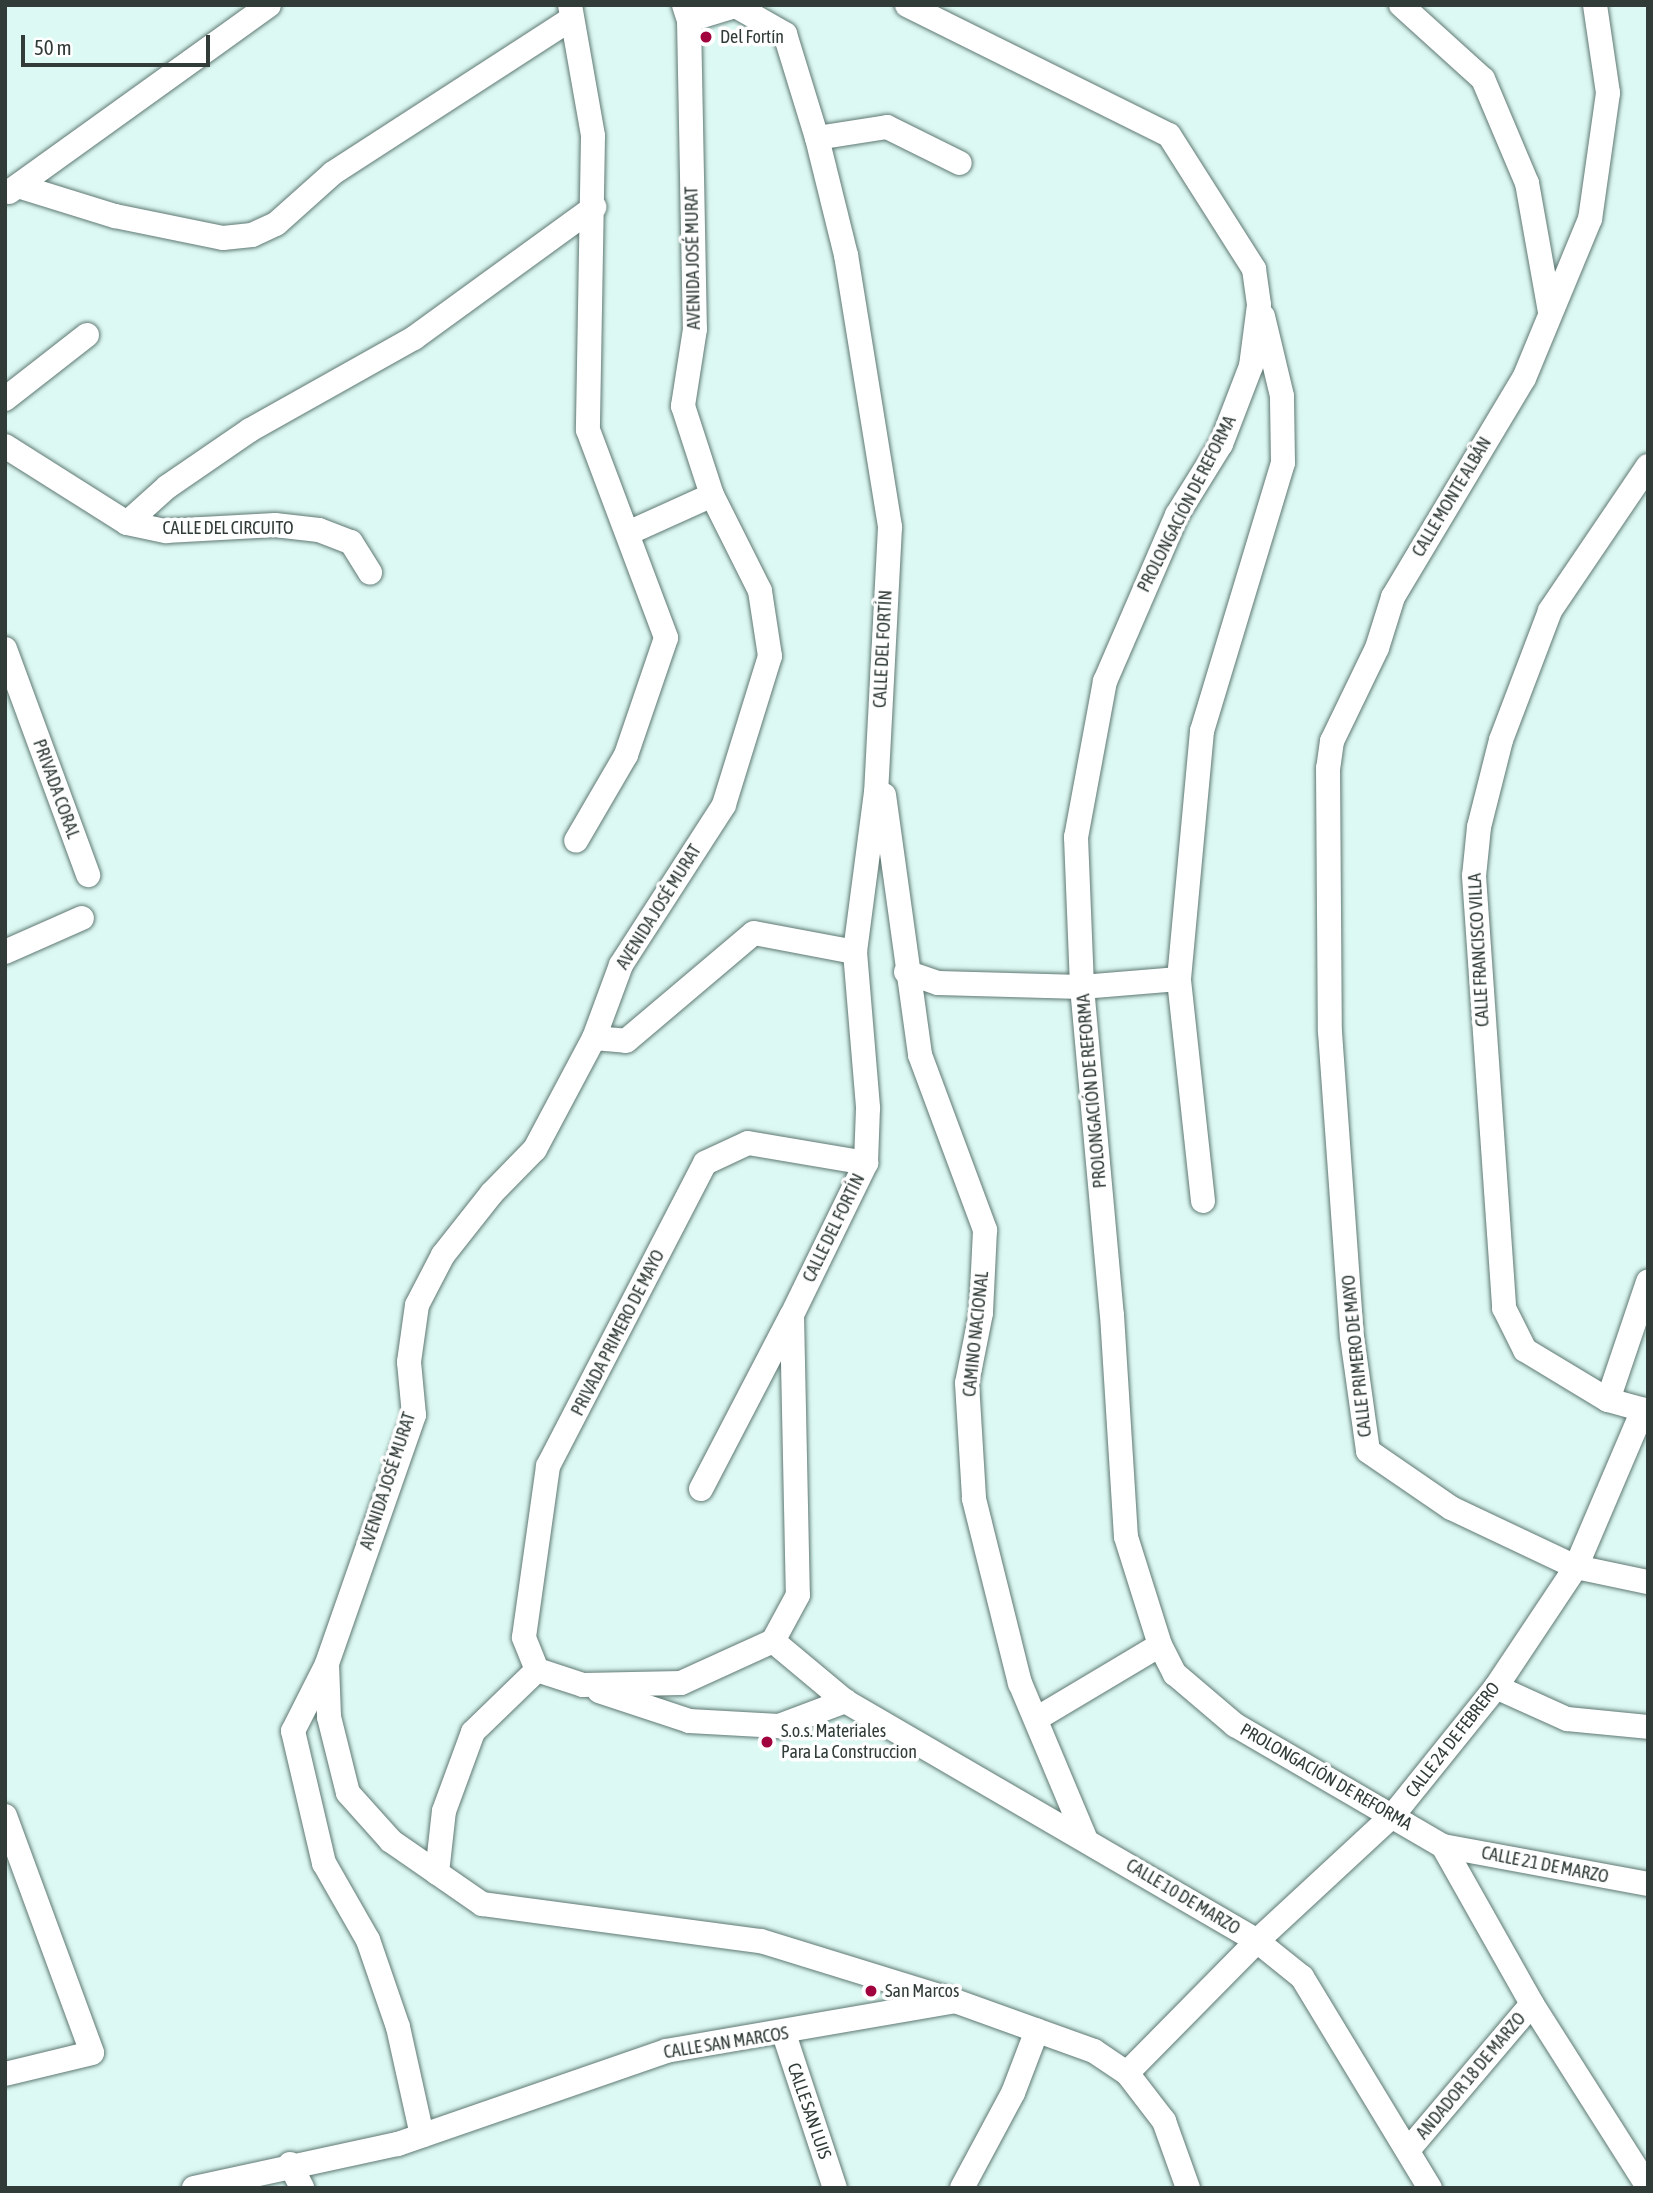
<!DOCTYPE html>
<html>
<head>
<meta charset="utf-8">
<style>
  body { margin:0 }
  #map { position:relative; width:1653px; height:2193px; overflow:hidden; background:#ddf9f3; font-family:"Asap Condensed",sans-serif }
  div>[style] { position:absolute }
  .roads { filter:drop-shadow(0 0 2px #5f7873) drop-shadow(0 0 2px #5f7873) }
  .minor>* { height:24px; margin:-12px; padding:0 12px; transform-origin:12px; border-radius:12px; background:#fff }
  .dots>* { width:19px; height:19px; translate:-50% -50%; box-sizing:border-box; border:4px solid #fff; border-radius:50% }
  span { translate:-50% -50%; white-space:nowrap; text-align:center; line-height:1.15; -webkit-text-stroke:7px #fff; paint-order:stroke }
  .poi-label { font-size:18px; color:#313c39 }
  .left { translate:0 -50%; text-align:left }
  .street-label { font-size:18px; color:#313c39 }
  .frame { position:absolute; inset:0; border:7px solid #313c39; pointer-events:none }
  .scale { position:absolute; left:21px; top:35px; width:189px; height:32px; box-sizing:border-box; border:4px solid #313c39; border-top:0; padding-left:9px; font-size:21px; line-height:24px; white-space:nowrap; color:#313c39; -webkit-text-stroke:5px #fff; paint-order:stroke }
</style>
</head>
<body>
<div id="map">
  <div class="roads">
    <div class="minor">
      <div style="left:570px;top:5px;width:133px;rotate:80deg"></div>
      <div style="left:593px;top:136px;width:294px;rotate:91deg"></div>
      <div style="left:588px;top:430px;width:222px;rotate:69.4deg"></div>
      <div style="left:666px;top:638px;width:124px;rotate:108.9deg"></div>
      <div style="left:626px;top:755px;width:99px;rotate:120.2deg"></div>
      <div style="left:684px;top:5px;width:16px;rotate:72deg"></div>
      <div style="left:689px;top:20px;width:309px;rotate:88.9deg"></div>
      <div style="left:695px;top:329px;width:78px;rotate:98.9deg"></div>
      <div style="left:683px;top:406px;width:94px;rotate:72deg"></div>
      <div style="left:712px;top:495px;width:107px;rotate:63.4deg"></div>
      <div style="left:760px;top:591px;width:66px;rotate:81.3deg"></div>
      <div style="left:770px;top:656px;width:156px;rotate:107.2deg"></div>
      <div style="left:724px;top:805px;width:190px;rotate:122.8deg"></div>
      <div style="left:621px;top:965px;width:78px;rotate:110.3deg"></div>
      <div style="left:594px;top:1038px;width:126px;rotate:118deg"></div>
      <div style="left:535px;top:1149px;width:62px;rotate:134.3deg"></div>
      <div style="left:492px;top:1193px;width:79px;rotate:128.3deg"></div>
      <div style="left:443px;top:1255px;width:56px;rotate:117.5deg"></div>
      <div style="left:417px;top:1305px;width:58px;rotate:98deg"></div>
      <div style="left:409px;top:1362px;width:53px;rotate:84.6deg"></div>
      <div style="left:414px;top:1415px;width:264px;rotate:109.3deg"></div>
      <div style="left:327px;top:1664px;width:53px;rotate:87.8deg"></div>
      <div style="left:329px;top:1717px;width:78px;rotate:76deg"></div>
      <div style="left:348px;top:1793px;width:64px;rotate:48.1deg"></div>
      <div style="left:391px;top:1841px;width:111px;rotate:34.7deg"></div>
      <div style="left:482px;top:1904px;width:281px;rotate:7.6deg"></div>
      <div style="left:761px;top:1941px;width:203px;rotate:17.2deg"></div>
      <div style="left:955px;top:2001px;width:148px;rotate:19.8deg"></div>
      <div style="left:1094px;top:2051px;width:40px;rotate:34deg"></div>
      <div style="left:1127px;top:2073px;width:61px;rotate:52.4deg"></div>
      <div style="left:1164px;top:2121px;width:71px;rotate:70.3deg"></div>
      <div style="left:734px;top:5px;width:59px;rotate:29.6deg"></div>
      <div style="left:785px;top:34px;width:109px;rotate:72.9deg"></div>
      <div style="left:817px;top:138px;width:121px;rotate:76.1deg"></div>
      <div style="left:846px;top:255px;width:276px;rotate:80.8deg"></div>
      <div style="left:890px;top:527px;width:265px;rotate:93deg"></div>
      <div style="left:876px;top:792px;width:161px;rotate:97.5deg"></div>
      <div style="left:855px;top:952px;width:157px;rotate:85.2deg"></div>
      <div style="left:868px;top:1108px;width:55px;rotate:92.1deg"></div>
      <div style="left:866px;top:1163px;width:169px;rotate:116deg"></div>
      <div style="left:792px;top:1315px;width:280px;rotate:88.8deg"></div>
      <div style="left:798px;top:1595px;width:52px;rotate:118.5deg"></div>
      <div style="left:907px;top:5px;width:292px;rotate:26.4deg"></div>
      <div style="left:1169px;top:135px;width:159px;rotate:57.6deg"></div>
      <div style="left:1254px;top:269px;width:36px;rotate:82deg"></div>
      <div style="left:1259px;top:305px;width:62px;rotate:97.5deg"></div>
      <div style="left:1251px;top:366px;width:84px;rotate:111deg"></div>
      <div style="left:1221px;top:444px;width:84px;rotate:121.8deg"></div>
      <div style="left:1177px;top:515px;width:181px;rotate:113.4deg"></div>
      <div style="left:1105px;top:681px;width:159px;rotate:100.5deg"></div>
      <div style="left:1076px;top:837px;width:150px;rotate:87.7deg"></div>
      <div style="left:1082px;top:987px;width:329px;rotate:84.8deg"></div>
      <div style="left:1112px;top:1315px;width:222px;rotate:86.4deg"></div>
      <div style="left:1126px;top:1537px;width:113px;rotate:72.5deg"></div>
      <div style="left:1160px;top:1645px;width:33px;rotate:63deg"></div>
      <div style="left:1175px;top:1674px;width:79px;rotate:40.4deg"></div>
      <div style="left:1235px;top:1725px;width:241px;rotate:30.2deg"></div>
      <div style="left:1443px;top:1846px;width:181px;rotate:60.6deg"></div>
      <div style="left:1532px;top:2004px;width:217px;rotate:57.6deg"></div>
      <div style="left:1401px;top:5px;width:110px;rotate:42.1deg"></div>
      <div style="left:1483px;top:79px;width:113px;rotate:67.1deg"></div>
      <div style="left:1527px;top:183px;width:131px;rotate:79.9deg"></div>
      <div style="left:1595px;top:5px;width:89px;rotate:81.6deg"></div>
      <div style="left:1608px;top:93px;width:127px;rotate:98.1deg"></div>
      <div style="left:1590px;top:219px;width:172px;rotate:112.5deg"></div>
      <div style="left:1524px;top:378px;width:255px;rotate:120.9deg"></div>
      <div style="left:1393px;top:597px;width:53px;rotate:107.4deg"></div>
      <div style="left:1377px;top:648px;width:103px;rotate:115.8deg"></div>
      <div style="left:1332px;top:741px;width:27px;rotate:98deg"></div>
      <div style="left:1328px;top:768px;width:264px;rotate:89.6deg"></div>
      <div style="left:1330px;top:1032px;width:306px;rotate:85.9deg"></div>
      <div style="left:1352px;top:1337px;width:115px;rotate:82deg"></div>
      <div style="left:1368px;top:1451px;width:101px;rotate:34.5deg"></div>
      <div style="left:1451px;top:1508px;width:138px;rotate:25.3deg"></div>
      <div style="left:1576px;top:1567px;width:74px;rotate:11.8deg"></div>
      <div style="left:689px;top:20px;width:48px;rotate:-16.9deg"></div>
      <div style="left:817px;top:138px;width:71px;rotate:-8.9deg"></div>
      <div style="left:887px;top:127px;width:81px;rotate:26.3deg"></div>
      <div style="left:18px;top:186px;width:102px;rotate:17.2deg"></div>
      <div style="left:115px;top:216px;width:110px;rotate:11.5deg"></div>
      <div style="left:223px;top:238px;width:29px;rotate:-6deg"></div>
      <div style="left:252px;top:235px;width:26px;rotate:-25deg"></div>
      <div style="left:276px;top:224px;width:76px;rotate:-41.8deg"></div>
      <div style="left:333px;top:173px;width:283px;rotate:-32.9deg"></div>
      <div style="left:9px;top:192px;width:320px;rotate:-35.7deg"></div>
      <div style="left:5px;top:399px;width:104px;rotate:-38deg"></div>
      <div style="left:5px;top:446px;width:144px;rotate:32.3deg"></div>
      <div style="left:127px;top:523px;width:40px;rotate:12deg"></div>
      <div style="left:166px;top:531px;width:109px;rotate:-3.2deg"></div>
      <div style="left:275px;top:525px;width:44px;rotate:6.5deg"></div>
      <div style="left:319px;top:530px;width:34px;rotate:21deg"></div>
      <div style="left:351px;top:542px;width:36px;rotate:58deg"></div>
      <div style="left:1648px;top:466px;width:175px;rotate:124.1deg"></div>
      <div style="left:1550px;top:611px;width:138px;rotate:110.8deg"></div>
      <div style="left:1501px;top:740px;width:90px;rotate:104.2deg"></div>
      <div style="left:1479px;top:827px;width:49px;rotate:95.8deg"></div>
      <div style="left:1474px;top:876px;width:433px;rotate:86deg"></div>
      <div style="left:1504px;top:1308px;width:47px;rotate:63.4deg"></div>
      <div style="left:1525px;top:1350px;width:97px;rotate:31.1deg"></div>
      <div style="left:1608px;top:1400px;width:41px;rotate:15.4deg"></div>
      <div style="left:127px;top:523px;width:54px;rotate:-42deg"></div>
      <div style="left:167px;top:487px;width:101px;rotate:-34.5deg"></div>
      <div style="left:250px;top:430px;width:188px;rotate:-29.3deg"></div>
      <div style="left:414px;top:338px;width:223px;rotate:-36deg"></div>
      <div style="left:628px;top:533px;width:92px;rotate:-24.3deg"></div>
      <div style="left:5px;top:649px;width:241px;rotate:69.8deg"></div>
      <div style="left:884px;top:795px;width:262px;rotate:82.1deg"></div>
      <div style="left:920px;top:1055px;width:187px;rotate:69.6deg"></div>
      <div style="left:985px;top:1230px;width:83px;rotate:92.8deg"></div>
      <div style="left:981px;top:1313px;width:71px;rotate:101.3deg"></div>
      <div style="left:967px;top:1383px;width:116px;rotate:86.5deg"></div>
      <div style="left:974px;top:1499px;width:190px;rotate:76deg"></div>
      <div style="left:1020px;top:1683px;width:168px;rotate:67.2deg"></div>
      <div style="left:5px;top:952px;width:84px;rotate:-23.8deg"></div>
      <div style="left:906px;top:972px;width:34px;rotate:19deg"></div>
      <div style="left:938px;top:983px;width:144px;rotate:1.6deg"></div>
      <div style="left:1082px;top:987px;width:97px;rotate:-4.7deg"></div>
      <div style="left:594px;top:1038px;width:32px;rotate:5deg"></div>
      <div style="left:626px;top:1041px;width:167px;rotate:-40.2deg"></div>
      <div style="left:754px;top:933px;width:103px;rotate:10.7deg"></div>
      <div style="left:1203px;top:1201px;width:223px;rotate:-96.2deg"></div>
      <div style="left:1179px;top:979px;width:249px;rotate:-84.7deg"></div>
      <div style="left:1202px;top:731px;width:280px;rotate:-73.2deg"></div>
      <div style="left:1283px;top:463px;width:67px;rotate:-90.9deg"></div>
      <div style="left:1282px;top:396px;width:82px;rotate:-103.4deg"></div>
      <div style="left:1608px;top:1400px;width:125px;rotate:-71.3deg"></div>
      <div style="left:701px;top:1489px;width:195px;rotate:-62.5deg"></div>
      <div style="left:326px;top:1666px;width:73px;rotate:116.9deg"></div>
      <div style="left:293px;top:1731px;width:136px;rotate:76.8deg"></div>
      <div style="left:324px;top:1863px;width:89px;rotate:60.3deg"></div>
      <div style="left:368px;top:1940px;width:92px;rotate:71deg"></div>
      <div style="left:398px;top:2027px;width:111px;rotate:77.5deg"></div>
      <div style="left:537px;top:1670px;width:48px;rotate:18.1deg"></div>
      <div style="left:583px;top:1685px;width:98px;rotate:-1.2deg"></div>
      <div style="left:681px;top:1683px;width:101px;rotate:-24.5deg"></div>
      <div style="left:773px;top:1641px;width:94px;rotate:39.8deg"></div>
      <div style="left:845px;top:1701px;width:477px;rotate:30.2deg"></div>
      <div style="left:1257px;top:1941px;width:58px;rotate:38.7deg"></div>
      <div style="left:1302px;top:1977px;width:247px;rotate:58.8deg"></div>
      <div style="left:537px;top:1670px;width:35px;rotate:-112deg"></div>
      <div style="left:524px;top:1637px;width:173px;rotate:-82deg"></div>
      <div style="left:548px;top:1466px;width:341px;rotate:-62.6deg"></div>
      <div style="left:705px;top:1163px;width:47px;rotate:-24.9deg"></div>
      <div style="left:748px;top:1143px;width:120px;rotate:9.6deg"></div>
      <div style="left:1496px;top:1687px;width:78px;rotate:24.3deg"></div>
      <div style="left:1567px;top:1719px;width:81px;rotate:5.6deg"></div>
      <div style="left:599px;top:1691px;width:95px;rotate:18.4deg"></div>
      <div style="left:689px;top:1721px;width:90px;rotate:3.2deg"></div>
      <div style="left:779px;top:1726px;width:71px;rotate:-20.7deg"></div>
      <div style="left:1036px;top:1719px;width:144px;rotate:-30.8deg"></div>
      <div style="left:5px;top:1816px;width:252px;rotate:69.8deg"></div>
      <div style="left:92px;top:2053px;width:89px;rotate:166.4deg"></div>
      <div style="left:1443px;top:1846px;width:208px;rotate:10.5deg"></div>
      <div style="left:437px;top:1873px;width:62px;rotate:-83.6deg"></div>
      <div style="left:444px;top:1811px;width:84px;rotate:-69.8deg"></div>
      <div style="left:473px;top:1732px;width:89px;rotate:-44.1deg"></div>
      <div style="left:784px;top:2034px;width:162px;rotate:71.7deg"></div>
      <div style="left:1127px;top:2073px;width:185px;rotate:-45.4deg"></div>
      <div style="left:1257px;top:1941px;width:187px;rotate:-42.8deg"></div>
      <div style="left:1394px;top:1814px;width:163px;rotate:-51.2deg"></div>
      <div style="left:1496px;top:1687px;width:144px;rotate:-56.3deg"></div>
      <div style="left:1576px;top:1567px;width:171px;rotate:-66.9deg"></div>
      <div style="left:1409px;top:2149px;width:190px;rotate:-49.7deg"></div>
      <div style="left:290px;top:2164px;width:27px;rotate:63deg"></div>
      <div style="left:194px;top:2188px;width:209px;rotate:-12.2deg"></div>
      <div style="left:398px;top:2144px;width:284px;rotate:-19.1deg"></div>
      <div style="left:666px;top:2051px;width:293px;rotate:-9.8deg"></div>
      <div style="left:962px;top:2188px;width:108px;rotate:-61.8deg"></div>
      <div style="left:1013px;top:2093px;width:67px;rotate:-69.1deg"></div>
    </div>
  </div>
  <div class="dots">
    <div style="left:706px;top:37px;background:#a1033e"></div>
    <div style="left:767px;top:1742px;background:#a1033e"></div>
    <div style="left:871px;top:1991px;background:#a1033e"></div>
  </div>
  <div class="poi-label">
    <span class="left" style="left:720px;top:37px">Del Fortín</span>
    <span class="left" style="left:781px;top:1742px">S.o.s. Materiales<br>Para La Construccion</span>
    <span class="left" style="left:885px;top:1991px">San Marcos</span>
  </div>
  <div class="street-label">
    <span style="left:693px;top:258px;rotate:-91deg">AVENIDA JOSÉ MURAT</span>
    <span style="left:1452px;top:497px;rotate:-59deg">CALLE MONTE ALBÁN</span>
    <span style="left:1187px;top:504px;rotate:-63deg">PROLONGACIÓN DE REFORMA</span>
    <span style="left:228px;top:528px">CALLE DEL CIRCUITO</span>
    <span style="left:883px;top:649px;rotate:-87deg">CALLE DEL FORTÍN</span>
    <span style="left:56px;top:789px;rotate:70deg">PRIVADA CORAL</span>
    <span style="left:659px;top:907px;rotate:-58deg">AVENIDA JOSÉ MURAT</span>
    <span style="left:1479px;top:950px;rotate:-93deg">CALLE FRANCISCO VILLA</span>
    <span style="left:1092px;top:1091px;rotate:-95deg">PROLONGACIÓN DE REFORMA</span>
    <span style="left:834px;top:1228px;rotate:-64deg">CALLE DEL FORTÍN</span>
    <span style="left:618px;top:1333px;rotate:-63deg">PRIVADA PRIMERO DE MAYO</span>
    <span style="left:976px;top:1334px;rotate:-84deg">CAMINO NACIONAL</span>
    <span style="left:1357px;top:1356px;rotate:-96deg">CALLE PRIMERO DE MAYO</span>
    <span style="left:388px;top:1481px;rotate:-72deg">AVENIDA JOSÉ MURAT</span>
    <span style="left:1453px;top:1740px;rotate:-52deg">CALLE 24 DE FEBRERO</span>
    <span style="left:1326px;top:1777px;rotate:30deg">PROLONGACIÓN DE REFORMA</span>
    <span style="left:1545px;top:1865px;rotate:11deg">CALLE 21 DE MARZO</span>
    <span style="left:1183px;top:1897px;rotate:31deg">CALLE 10 DE MARZO</span>
    <span style="left:726px;top:2043px;rotate:-9deg">CALLE SAN MARCOS</span>
    <span style="left:1471px;top:2076px;rotate:-50deg">ANDADOR 18 DE MARZO</span>
    <span style="left:809px;top:2111px;rotate:71deg">CALLE SAN LUIS</span>
  </div>
  <div class="frame"></div>
  <div class="scale">50 m</div>
</div>
</body>
</html>
